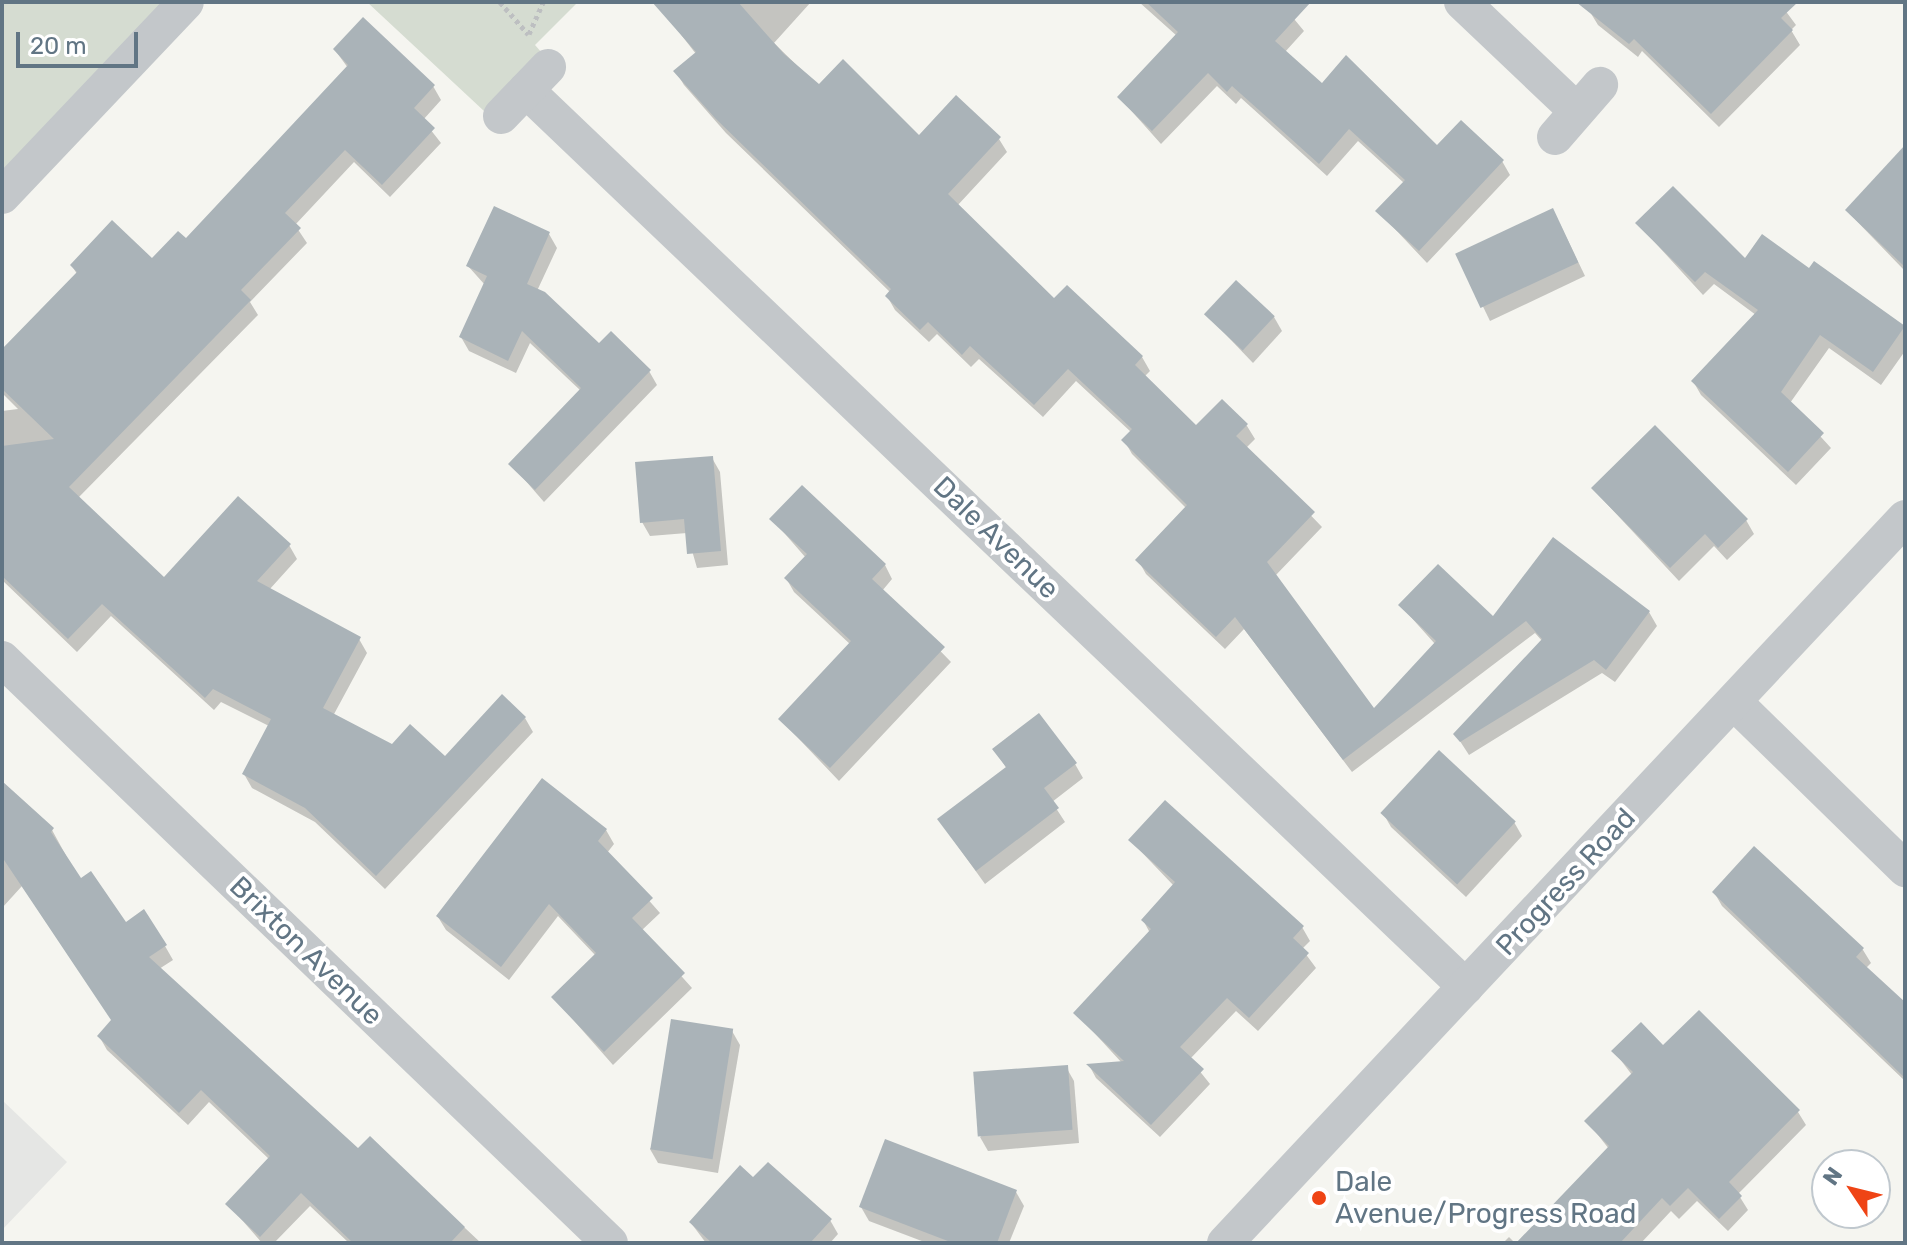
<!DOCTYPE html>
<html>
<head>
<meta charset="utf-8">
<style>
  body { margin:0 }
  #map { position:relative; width:1907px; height:1245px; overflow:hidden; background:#f5f5f0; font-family:Rubik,sans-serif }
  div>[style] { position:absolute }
  .built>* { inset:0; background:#e5e6e4 }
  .green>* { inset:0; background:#d5dcd1 }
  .shadow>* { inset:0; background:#0003 }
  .building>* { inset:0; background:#aab3b8; transform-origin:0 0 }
  .path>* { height:5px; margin-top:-2.5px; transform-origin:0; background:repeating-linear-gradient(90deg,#bdbfc1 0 4px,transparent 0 8px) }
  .minor>* { height:36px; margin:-18px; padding:0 18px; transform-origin:18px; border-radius:18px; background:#c3c7ca }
  .dots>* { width:22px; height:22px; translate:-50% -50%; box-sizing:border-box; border:4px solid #fff; border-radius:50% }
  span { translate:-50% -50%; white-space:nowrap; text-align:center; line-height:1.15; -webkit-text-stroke:8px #fff; paint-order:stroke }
  .street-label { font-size:28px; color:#617584 }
  .poi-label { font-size:28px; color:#617584 }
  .left { translate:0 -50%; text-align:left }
  .frame { position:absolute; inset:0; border:4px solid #617584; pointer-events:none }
  .north { position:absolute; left:1811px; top:1149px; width:80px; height:80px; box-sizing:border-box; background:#fff; border:2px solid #c0c8ce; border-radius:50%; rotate:305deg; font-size:22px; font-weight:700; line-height:32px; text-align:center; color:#617584 }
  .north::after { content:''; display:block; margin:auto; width:28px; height:36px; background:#ef4415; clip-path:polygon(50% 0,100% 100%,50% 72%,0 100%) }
  .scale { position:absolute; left:16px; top:32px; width:122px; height:36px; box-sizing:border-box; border:4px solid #617584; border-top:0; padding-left:10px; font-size:24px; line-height:28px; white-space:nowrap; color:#617584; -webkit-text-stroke:6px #fff; paint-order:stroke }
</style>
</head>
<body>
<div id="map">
  <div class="built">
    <div style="clip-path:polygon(2px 1100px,67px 1162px,2px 1230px)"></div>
  </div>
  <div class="green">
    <div style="clip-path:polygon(2px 2px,167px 2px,2px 176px)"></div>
    <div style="clip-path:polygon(367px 2px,578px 2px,535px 45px,542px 53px,484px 111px)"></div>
  </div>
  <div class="shadow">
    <div style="clip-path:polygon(672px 2px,811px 2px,774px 43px,819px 87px,919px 138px,999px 139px,1007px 152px,957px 206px,1055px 301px,1142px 357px,1150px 371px,1144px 377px,1196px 428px,1222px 402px,1247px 426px,1255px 439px,1246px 448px,1322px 527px,1275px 576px,1374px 711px,1435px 644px,1401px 606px,1493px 619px,1649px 612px,1657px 626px,1615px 682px,1602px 673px,1469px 755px,1456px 735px,1543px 642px,1535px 633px,1352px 772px,1244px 629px,1225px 649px,1146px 574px,1138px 560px,1186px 508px,1132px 454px,1124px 440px,1131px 432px,1076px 381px,1043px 417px,979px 359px,971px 367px,937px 334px,929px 342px,895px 310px,887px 296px,891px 293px,726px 133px,684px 85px,676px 72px,696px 54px,662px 10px)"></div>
    <div style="clip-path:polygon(1139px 2px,1280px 2px,1304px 31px,1285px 52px,1322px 86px,1437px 148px,1502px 161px,1510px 175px,1427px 263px,1378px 211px,1404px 183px,1358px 141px,1327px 176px,1241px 98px,1236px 104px,1217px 86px,1161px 144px,1119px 97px,1177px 36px)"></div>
    <div style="clip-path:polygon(1584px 2px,1779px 2px,1796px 25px,1791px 30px,1800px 45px,1719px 127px,1642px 51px,1638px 57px,1598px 25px)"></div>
    <div style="clip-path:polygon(335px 50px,433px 86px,441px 100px,423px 120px,441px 143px,390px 197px,354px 162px,295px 225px,307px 243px,250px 302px,258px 315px,78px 498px,164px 580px,289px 545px,297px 559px,269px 590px,359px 639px,367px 653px,333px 716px,392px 746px,445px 759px,525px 718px,533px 732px,385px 889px,315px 822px,252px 788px,244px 774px,269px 726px,221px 702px,214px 710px,111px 616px,77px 652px,2px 580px,2px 411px,18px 409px,2px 393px,2px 352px,77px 274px,72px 266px,152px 261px,186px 241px,348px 68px)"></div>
    <div style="clip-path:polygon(1905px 150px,1905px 271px,1847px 211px)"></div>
    <div style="clip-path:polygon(1560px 224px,1585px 276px,1490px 321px,1458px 255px)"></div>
    <div style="clip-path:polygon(1638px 224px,1746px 261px,1810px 271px,1814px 264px,1904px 328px,1905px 351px,1881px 385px,1829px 348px,1790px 403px,1831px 448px,1796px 485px,1701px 395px,1693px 381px,1756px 315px,1714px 284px,1703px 295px)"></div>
    <div style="clip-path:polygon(549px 234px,557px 248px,537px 291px,599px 346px,649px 371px,657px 385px,544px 502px,511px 464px,581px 391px,530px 343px,516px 373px,469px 351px,461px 337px,485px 285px,468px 266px)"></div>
    <div style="clip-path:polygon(1207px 315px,1274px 317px,1282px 331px,1253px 363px)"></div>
    <div style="clip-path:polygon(712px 458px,720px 472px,728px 565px,697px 568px,687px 533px,650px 536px,642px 522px)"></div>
    <div style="clip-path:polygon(1593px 489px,1746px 520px,1754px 534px,1727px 560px,1714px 546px,1679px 581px)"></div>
    <div style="clip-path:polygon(772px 519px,885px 565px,892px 579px,882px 591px,951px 662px,839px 781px,780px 719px,851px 645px,794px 592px,786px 578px,806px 558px)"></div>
    <div style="clip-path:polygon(995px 750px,1075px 764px,1083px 778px,1052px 802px,1065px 822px,985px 884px,939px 820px,1007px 769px)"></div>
    <div style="clip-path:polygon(2px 796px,52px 830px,80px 881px,125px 924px,165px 946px,173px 960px,159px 969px,359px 1151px,370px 1139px,481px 1243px,349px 1243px,310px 1206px,274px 1243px,262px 1243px,228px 1204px,270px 1160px,209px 1102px,188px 1125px,107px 1050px,99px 1036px,113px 1021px,22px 886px,2px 908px)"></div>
    <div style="clip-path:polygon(1383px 813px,1514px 822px,1522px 836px,1466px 897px,1391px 827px)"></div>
    <div style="clip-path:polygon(606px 830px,614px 844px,607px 853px,660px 913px,641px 931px,692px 988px,613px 1065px,553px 997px,596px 956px,558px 916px,509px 980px,446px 930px,438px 917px)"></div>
    <div style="clip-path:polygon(1131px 841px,1302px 927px,1310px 941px,1302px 949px,1316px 968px,1258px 1031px,1236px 1011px,1190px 1059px,1210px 1084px,1160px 1137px,1096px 1078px,1089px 1065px,1122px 1063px,1076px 1013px,1150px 933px,1143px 920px,1174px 886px)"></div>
    <div style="clip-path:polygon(1754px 849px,1863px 950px,1871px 963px,1866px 968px,1905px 1004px,1905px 1081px,1722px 906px,1714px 892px)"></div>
    <div style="clip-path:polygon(732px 1031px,740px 1045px,718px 1173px,658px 1163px,650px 1149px)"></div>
    <div style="clip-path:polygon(1663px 1048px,1798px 1112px,1806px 1125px,1738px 1194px,1748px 1210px,1728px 1231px,1697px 1201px,1679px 1219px,1671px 1211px,1641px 1243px,1518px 1243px,1609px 1149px,1587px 1121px,1632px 1075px,1614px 1051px)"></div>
    <div style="clip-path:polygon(1066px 1067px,1074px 1081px,1079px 1143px,988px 1151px,980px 1137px)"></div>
    <div style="clip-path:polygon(1016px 1192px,1024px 1206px,1009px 1243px,927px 1243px,869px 1221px,861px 1207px)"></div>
    <div style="clip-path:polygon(830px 1220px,838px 1234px,830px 1243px,706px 1243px,691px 1223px)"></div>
    <div style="clip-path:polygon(1509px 1237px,1515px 1243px,1503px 1243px)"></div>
  </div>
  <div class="building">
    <div style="clip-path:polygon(652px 2px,738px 2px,784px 54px,819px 84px,843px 59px,919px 135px,956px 95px,1001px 137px,948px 194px,1054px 298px,1067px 285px,1143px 356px,1135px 365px,1196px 425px,1222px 399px,1248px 424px,1236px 436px,1315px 512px,1267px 562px,1374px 708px,1436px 641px,1398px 605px,1438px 564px,1493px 616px,1553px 537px,1650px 611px,1606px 670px,1594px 660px,1460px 742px,1453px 734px,1542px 639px,1526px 621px,1343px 760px,1235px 617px,1216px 637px,1135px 560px,1187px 505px,1121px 440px,1132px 429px,1068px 369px,1034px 405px,970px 346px,962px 355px,928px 322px,920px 330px,885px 296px,891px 289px,716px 119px,673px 71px,696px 52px)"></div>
    <div style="clip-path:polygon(1146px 2px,1311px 2px,1275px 41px,1322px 83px,1346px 55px,1437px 145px,1461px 120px,1504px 160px,1419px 251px,1375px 211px,1405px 180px,1349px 129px,1319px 164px,1232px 86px,1227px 92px,1208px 73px,1152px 131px,1117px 97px,1178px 32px)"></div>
    <div style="clip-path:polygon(1576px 2px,1798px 2px,1781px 18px,1793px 30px,1711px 114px,1634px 39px,1629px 44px)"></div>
    <div style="clip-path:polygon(363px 17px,435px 85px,414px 108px,435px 128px,382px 185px,345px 150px,285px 213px,301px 228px,241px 290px,251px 300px,69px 487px,164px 577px,238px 496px,291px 544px,257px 581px,361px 637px,323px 708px,392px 744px,410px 724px,445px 756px,502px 694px,526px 717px,376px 876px,305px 808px,242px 774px,271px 719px,213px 689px,205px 698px,102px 604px,68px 639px,2px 576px,2px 446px,54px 439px,2px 389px,2px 349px,77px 272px,70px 265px,112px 220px,152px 258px,178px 231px,186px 238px,348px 65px,333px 49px)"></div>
    <div style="clip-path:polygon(1905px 145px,1905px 267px,1845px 210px)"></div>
    <div style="clip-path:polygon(1673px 186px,1745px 258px,1762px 234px,1809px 268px,1814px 261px,1905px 326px,1873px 372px,1820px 335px,1781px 392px,1824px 433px,1788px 472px,1691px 381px,1758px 310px,1705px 272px,1695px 282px,1635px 223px)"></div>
    <div style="clip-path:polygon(494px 206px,550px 232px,527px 284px,545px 292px,599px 343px,611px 331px,651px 370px,535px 490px,508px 464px,581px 388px,522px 331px,508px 361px,459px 337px,487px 276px,466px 266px)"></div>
    <div style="left:1553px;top:208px;width:60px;height:108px;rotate:65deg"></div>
    <div style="left:1236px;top:280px;width:53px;height:47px;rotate:43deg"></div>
    <div style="clip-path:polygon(1655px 425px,1748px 519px,1718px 548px,1705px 534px,1670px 568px,1591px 488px)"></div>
    <div style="clip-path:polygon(713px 456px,721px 551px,687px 554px,684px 519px,640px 523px,635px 462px)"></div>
    <div style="clip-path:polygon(802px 485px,886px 564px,872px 579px,945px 647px,830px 768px,778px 719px,851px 641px,784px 578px,807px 554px,769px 519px)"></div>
    <div style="clip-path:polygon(1039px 713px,1077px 763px,1044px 788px,1059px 808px,976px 871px,937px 819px,1006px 767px,992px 749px)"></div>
    <div style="left:1439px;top:750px;width:105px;height:86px;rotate:43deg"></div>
    <div style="clip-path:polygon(542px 778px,607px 829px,598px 841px,653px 898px,632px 918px,685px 973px,604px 1052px,551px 997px,596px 953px,549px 904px,501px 967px,436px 916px)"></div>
    <div style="clip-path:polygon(2px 781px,54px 828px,51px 832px,81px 878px,91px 871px,126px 922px,144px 909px,167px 945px,149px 957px,358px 1148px,370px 1136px,465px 1227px,450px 1243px,353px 1243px,301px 1193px,260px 1237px,225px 1204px,270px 1156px,201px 1090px,179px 1113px,97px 1036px,111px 1020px,2px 857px)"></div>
    <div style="clip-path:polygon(1165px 800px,1304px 926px,1293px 938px,1309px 953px,1249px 1018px,1227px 998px,1180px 1047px,1204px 1069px,1151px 1125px,1086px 1064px,1124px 1061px,1073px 1013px,1151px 929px,1141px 920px,1175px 882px,1128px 840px)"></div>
    <div style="clip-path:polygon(1754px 846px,1864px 948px,1856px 957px,1905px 1002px,1905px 1078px,1712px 892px)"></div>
    <div style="clip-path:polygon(1699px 1010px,1800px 1110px,1729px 1182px,1742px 1196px,1719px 1219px,1688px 1188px,1670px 1206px,1662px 1198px,1620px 1243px,1516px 1243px,1609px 1146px,1584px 1121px,1633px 1072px,1611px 1051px,1641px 1022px,1663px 1045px)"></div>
    <div style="left:671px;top:1019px;width:63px;height:132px;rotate:9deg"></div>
    <div style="left:1068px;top:1065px;width:65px;height:95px;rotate:86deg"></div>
    <div style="clip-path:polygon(885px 1139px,1017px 1190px,997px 1243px,953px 1243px,859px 1207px)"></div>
    <div style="clip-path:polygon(768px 1162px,832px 1219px,810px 1243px,712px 1243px,689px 1222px,740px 1165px,753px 1177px)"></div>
  </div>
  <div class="path">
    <div style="left:500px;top:2px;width:43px;rotate:48.8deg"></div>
    <div style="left:529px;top:34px;width:35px;rotate:-66deg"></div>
  </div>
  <div class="minor">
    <div style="left:1462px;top:2px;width:158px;rotate:43.5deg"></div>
    <div style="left:526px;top:90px;width:1299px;rotate:43.66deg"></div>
    <div style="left:501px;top:116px;width:68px;rotate:-46.2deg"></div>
    <div style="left:1555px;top:137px;width:69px;rotate:-49.1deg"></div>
    <div style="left:2px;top:196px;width:267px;rotate:-46.5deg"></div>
    <div style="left:2px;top:659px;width:843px;rotate:43.85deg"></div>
    <div style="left:1735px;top:703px;width:238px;rotate:44.3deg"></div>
    <div style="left:1225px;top:1243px;width:994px;rotate:-46.83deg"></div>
  </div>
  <div class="dots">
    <div style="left:1319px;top:1198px;background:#ef4415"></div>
  </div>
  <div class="street-label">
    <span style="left:996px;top:538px;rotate:44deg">Dale Avenue</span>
    <span style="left:1566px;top:882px;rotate:-47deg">Progress Road</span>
    <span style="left:306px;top:951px;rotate:44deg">Brixton Avenue</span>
  </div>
  <div class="poi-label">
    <span class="left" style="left:1335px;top:1198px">Dale<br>Avenue/Progress Road</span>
  </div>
  <div class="frame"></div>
  <div class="north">N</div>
  <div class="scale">20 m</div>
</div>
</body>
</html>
